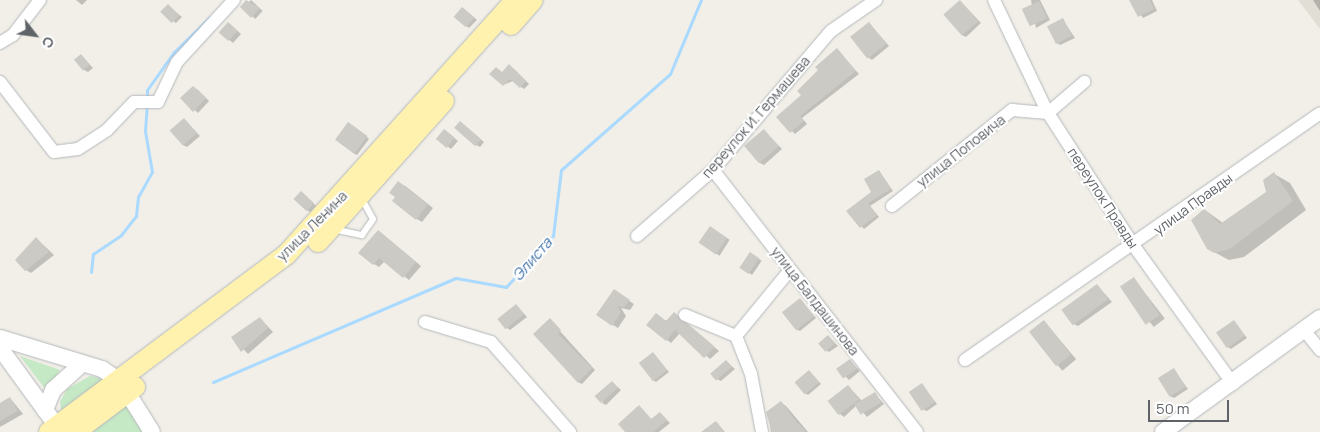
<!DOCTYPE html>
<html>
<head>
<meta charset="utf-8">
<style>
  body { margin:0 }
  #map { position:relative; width:1320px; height:432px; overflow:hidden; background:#f1efe8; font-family:Manrope,sans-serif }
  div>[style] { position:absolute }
  .education>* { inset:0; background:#e1ded6 }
  .green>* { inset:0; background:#c5e8c5 }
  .shadow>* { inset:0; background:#0003; transform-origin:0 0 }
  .stream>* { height:3px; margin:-1.5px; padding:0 1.5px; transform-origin:1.5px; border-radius:1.5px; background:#aadaff }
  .building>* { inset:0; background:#cccac5; transform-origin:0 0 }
  .roads { filter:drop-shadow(0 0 1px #b5b8bc) drop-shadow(0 0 1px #b5b8bc) }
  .service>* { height:6px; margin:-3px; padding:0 3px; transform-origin:3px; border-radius:3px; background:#fff }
  .minor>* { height:12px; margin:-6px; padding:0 6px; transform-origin:6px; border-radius:6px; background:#fff }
  .tertiary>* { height:16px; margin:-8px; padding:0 8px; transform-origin:8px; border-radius:8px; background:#fff }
  .primary>* { height:20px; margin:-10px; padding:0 10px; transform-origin:10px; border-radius:10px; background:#fff2af }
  span { translate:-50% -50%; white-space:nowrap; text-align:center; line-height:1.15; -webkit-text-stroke:4px #fff; paint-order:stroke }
  .street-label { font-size:14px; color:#5f6368 }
  .water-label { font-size:15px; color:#4174aa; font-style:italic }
  .north { position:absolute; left:10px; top:10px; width:50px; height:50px; -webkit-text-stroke:4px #fff; paint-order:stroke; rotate:120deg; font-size:14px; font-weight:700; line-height:20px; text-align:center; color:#5f6368 }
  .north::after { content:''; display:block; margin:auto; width:18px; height:22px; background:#5f6368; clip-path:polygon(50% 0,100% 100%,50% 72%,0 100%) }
  .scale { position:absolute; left:1148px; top:400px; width:81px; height:22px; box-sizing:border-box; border:2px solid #5f6368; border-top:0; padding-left:6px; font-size:15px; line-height:18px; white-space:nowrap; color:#5f6368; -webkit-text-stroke:4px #fff; paint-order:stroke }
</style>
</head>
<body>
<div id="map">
  <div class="education">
    <div style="clip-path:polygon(1298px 0,1320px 0,1320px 29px)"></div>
  </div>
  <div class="green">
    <div style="clip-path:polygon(20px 356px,60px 370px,46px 390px)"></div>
    <div style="clip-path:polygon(90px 376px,106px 379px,62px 416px,60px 402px,67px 389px)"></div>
    <div style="clip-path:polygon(127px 404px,142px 432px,88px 432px)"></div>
  </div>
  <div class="shadow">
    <div style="clip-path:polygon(76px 0,87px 0,82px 5px)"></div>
    <div style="left:251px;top:0;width:16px;height:11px;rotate:43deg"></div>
    <div style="clip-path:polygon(1031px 0,1040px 0,1050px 20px,1036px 28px)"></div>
    <div style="clip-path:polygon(1131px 0,1152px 0,1157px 11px,1143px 18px)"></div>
    <div style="clip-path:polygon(1313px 0,1320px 0,1320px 11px)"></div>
    <div style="clip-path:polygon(961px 2px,981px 23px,966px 37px,962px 35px)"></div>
    <div style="clip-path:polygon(168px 6px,182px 17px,176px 23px,173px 21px)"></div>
    <div style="clip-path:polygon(463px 8px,477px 20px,469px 28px,466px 26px)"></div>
    <div style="clip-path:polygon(1063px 20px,1075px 38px,1060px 45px,1057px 43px)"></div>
    <div style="clip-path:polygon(869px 23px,889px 46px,872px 60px,869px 58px)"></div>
    <div style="clip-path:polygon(232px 26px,241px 34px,233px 43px,220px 32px)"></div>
    <div style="clip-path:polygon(837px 50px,859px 74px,802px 118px,807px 124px,795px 134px,778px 117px,802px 95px)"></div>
    <div style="clip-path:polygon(81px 55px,93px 68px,88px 72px,84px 70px)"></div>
    <div style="clip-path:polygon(513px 68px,529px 84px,524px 89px,513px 81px,503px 85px,503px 73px)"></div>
    <div style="clip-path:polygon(197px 89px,209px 101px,198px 113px,182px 98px)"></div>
    <div style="clip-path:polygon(184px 120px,200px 136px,187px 147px,183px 145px)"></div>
    <div style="clip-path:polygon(352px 125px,369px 139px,357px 155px,353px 153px)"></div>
    <div style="clip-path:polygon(464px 125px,484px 142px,480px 147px,476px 145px)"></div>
    <div style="clip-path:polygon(764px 131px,782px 149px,764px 165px,760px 163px)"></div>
    <div style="clip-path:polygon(448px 133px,458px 141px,451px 149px,438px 139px)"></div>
    <div style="clip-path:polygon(879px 171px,893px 191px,870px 206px,879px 217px,864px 229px,848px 211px,873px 192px)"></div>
    <div style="clip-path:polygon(1276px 175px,1290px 183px,1306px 210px,1244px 257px,1229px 260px,1214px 252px,1205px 210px,1223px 223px,1267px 192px,1264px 181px)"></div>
    <div style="clip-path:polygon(404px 185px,433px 208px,422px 222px,417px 219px)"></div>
    <div style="clip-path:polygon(305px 195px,316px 206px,310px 212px,307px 210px)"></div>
    <div style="left:711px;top:228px;width:22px;height:19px;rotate:32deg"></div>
    <div style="clip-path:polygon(379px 231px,421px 266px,409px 280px,385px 261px,379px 267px,374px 264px)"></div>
    <div style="clip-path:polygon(37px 239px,54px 255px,31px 273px,26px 270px)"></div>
    <div style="left:750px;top:253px;width:14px;height:17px;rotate:34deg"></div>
    <div style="left:1134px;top:279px;width:50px;height:14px;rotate:52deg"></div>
    <div style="clip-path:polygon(1097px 285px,1112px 302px,1078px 326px,1072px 323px)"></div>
    <div style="clip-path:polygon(619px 294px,634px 304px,630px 310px,621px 308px,626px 316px,618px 328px,613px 325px)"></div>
    <div style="clip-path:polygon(800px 300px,816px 318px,800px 331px,796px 329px)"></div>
    <div style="clip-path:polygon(516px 305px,527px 317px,510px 330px,507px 328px)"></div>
    <div style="clip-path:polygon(679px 317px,719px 351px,710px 359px,680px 333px,671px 343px,648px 325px)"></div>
    <div style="clip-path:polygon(260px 318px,273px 332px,248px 354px,233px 338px)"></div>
    <div style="clip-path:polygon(550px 320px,595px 370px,582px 384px,578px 382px)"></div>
    <div style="left:1044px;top:321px;width:50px;height:18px;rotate:50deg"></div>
    <div style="clip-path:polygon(1234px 321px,1247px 338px,1231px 349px,1228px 347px)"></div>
    <div style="clip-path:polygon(828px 336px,838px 346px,829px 352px,826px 350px)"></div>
    <div style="clip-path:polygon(653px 354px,669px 372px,656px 382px,653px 380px)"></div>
    <div style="clip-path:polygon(726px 361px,735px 369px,721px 381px,717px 379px)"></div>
    <div style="clip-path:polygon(850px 361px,860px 371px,849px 380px,839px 370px)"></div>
    <div style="clip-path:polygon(1174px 370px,1188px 389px,1174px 398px,1170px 396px)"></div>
    <div style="clip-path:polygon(809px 371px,821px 384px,808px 395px,805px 393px)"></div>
    <div style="clip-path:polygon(612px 382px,621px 390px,606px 405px,602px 403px)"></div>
    <div style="clip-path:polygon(922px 385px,937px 404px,927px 411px,924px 410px)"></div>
    <div style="clip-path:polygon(848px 386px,863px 402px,875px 394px,884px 404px,867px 417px,857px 405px,844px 417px,840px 414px)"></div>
    <div style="clip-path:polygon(10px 398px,23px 414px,0 427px,0 404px)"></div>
    <div style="clip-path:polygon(781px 403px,786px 406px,808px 432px,771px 432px,768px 412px)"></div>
    <div style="clip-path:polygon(642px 409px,652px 420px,660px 413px,670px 423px,659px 432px,626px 432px)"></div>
  </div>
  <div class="stream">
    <div style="left:147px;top:99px;width:9px;rotate:-90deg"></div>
    <div style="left:147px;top:90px;width:47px;rotate:-54.6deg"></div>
    <div style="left:174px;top:52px;width:50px;rotate:-44.2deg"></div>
    <div style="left:91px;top:272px;width:18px;rotate:-84deg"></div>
    <div style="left:93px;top:254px;width:34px;rotate:-34deg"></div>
    <div style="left:121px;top:235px;width:24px;rotate:-52deg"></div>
    <div style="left:136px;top:216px;width:19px;rotate:-84deg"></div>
    <div style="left:138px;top:197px;width:29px;rotate:-61deg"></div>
    <div style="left:152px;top:172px;width:42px;rotate:-99.7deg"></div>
    <div style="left:145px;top:131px;width:26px;rotate:-86deg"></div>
    <div style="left:213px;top:382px;width:264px;rotate:-23.2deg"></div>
    <div style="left:456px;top:278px;width:51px;rotate:10.2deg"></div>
    <div style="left:506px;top:287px;width:69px;rotate:-47.3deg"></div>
    <div style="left:553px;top:236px;width:66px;rotate:-83.1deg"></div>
    <div style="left:561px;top:170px;width:145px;rotate:-41.4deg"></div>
    <div style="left:670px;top:74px;width:80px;rotate:-67.3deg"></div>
  </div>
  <div class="building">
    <div style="clip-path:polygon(246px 0,260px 8px,251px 18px,240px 7px)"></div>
    <div style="left:960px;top:0;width:28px;height:22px;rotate:49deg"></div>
    <div style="clip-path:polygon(1129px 0,1150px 0,1154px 9px,1138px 17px)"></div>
    <div style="left:1039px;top:1px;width:19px;height:19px;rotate:65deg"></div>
    <div style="left:168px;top:4px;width:16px;height:11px;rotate:45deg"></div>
    <div style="left:462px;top:7px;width:16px;height:13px;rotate:40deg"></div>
    <div style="left:1063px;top:18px;width:20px;height:18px;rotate:63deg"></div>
    <div style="left:228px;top:22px;width:13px;height:14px;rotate:42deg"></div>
    <div style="left:869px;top:22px;width:28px;height:24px;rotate:52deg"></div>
    <div style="clip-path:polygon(837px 48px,856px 71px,800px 116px,804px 121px,790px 133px,776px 117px,801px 95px,797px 91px,818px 70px,815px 67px)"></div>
    <div style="left:81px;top:54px;width:14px;height:9px;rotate:51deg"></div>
    <div style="clip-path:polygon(509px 64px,526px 81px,520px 88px,510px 79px,503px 86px,489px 74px,496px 67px,502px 72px)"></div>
    <div style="clip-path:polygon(193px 86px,206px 98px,193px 112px,180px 98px)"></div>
    <div style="left:184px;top:118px;width:20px;height:19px;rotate:49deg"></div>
    <div style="left:460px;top:121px;width:28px;height:9px;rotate:41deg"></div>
    <div style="left:348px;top:122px;width:24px;height:22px;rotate:36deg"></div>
    <div style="left:444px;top:129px;width:14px;height:13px;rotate:39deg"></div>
    <div style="left:764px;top:129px;width:23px;height:26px;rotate:50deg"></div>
    <div style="clip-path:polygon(879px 170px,891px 189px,868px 203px,877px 215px,860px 228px,846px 211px,871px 192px,864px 179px)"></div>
    <div style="clip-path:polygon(1274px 172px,1293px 201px,1230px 249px,1214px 253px,1207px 249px,1191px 220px,1204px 209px,1220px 224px,1266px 192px,1263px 180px)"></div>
    <div style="clip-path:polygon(398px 181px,428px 204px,416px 220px,392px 201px,395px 197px,389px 193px)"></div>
    <div style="left:301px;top:191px;width:18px;height:11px;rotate:43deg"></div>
    <div style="left:710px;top:226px;width:21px;height:20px;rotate:35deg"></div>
    <div style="clip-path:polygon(378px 230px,416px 262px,403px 278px,379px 258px,373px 265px,358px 253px)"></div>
    <div style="clip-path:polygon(36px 237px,49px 252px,25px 271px,15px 260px)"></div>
    <div style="left:750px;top:252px;width:11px;height:19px;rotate:34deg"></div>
    <div style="left:1134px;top:277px;width:46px;height:17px;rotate:56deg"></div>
    <div style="left:1097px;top:284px;width:19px;height:44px;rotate:54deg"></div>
    <div style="clip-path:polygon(614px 289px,630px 300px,624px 307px,617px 306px,621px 312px,612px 326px,596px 315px)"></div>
    <div style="left:800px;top:298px;width:23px;height:23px;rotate:52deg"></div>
    <div style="left:516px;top:304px;width:13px;height:24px;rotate:51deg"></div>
    <div style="clip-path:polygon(674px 312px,715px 347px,704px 358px,675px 330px,666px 341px,646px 325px,656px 313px,666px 321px)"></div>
    <div style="clip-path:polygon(260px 317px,268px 328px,241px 352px,231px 337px)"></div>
    <div style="clip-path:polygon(550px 318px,561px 330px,558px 334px,592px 368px,578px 383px,533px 334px)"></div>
    <div style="left:1044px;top:320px;width:44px;height:19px;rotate:52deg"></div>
    <div style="left:1234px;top:320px;width:19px;height:22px;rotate:55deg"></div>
    <div style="left:828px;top:335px;width:11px;height:13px;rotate:49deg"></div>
    <div style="left:653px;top:352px;width:23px;height:18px;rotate:52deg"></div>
    <div style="left:850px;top:359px;width:12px;height:17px;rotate:55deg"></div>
    <div style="left:726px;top:360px;width:9px;height:21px;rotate:49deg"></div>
    <div style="left:1174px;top:368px;width:22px;height:19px;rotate:58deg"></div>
    <div style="left:809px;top:370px;width:16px;height:19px;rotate:50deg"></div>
    <div style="left:612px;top:381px;width:9px;height:23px;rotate:49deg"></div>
    <div style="left:922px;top:383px;width:23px;height:16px;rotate:56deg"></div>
    <div style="left:848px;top:385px;width:18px;height:26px;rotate:52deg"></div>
    <div style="left:875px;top:392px;width:12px;height:24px;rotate:59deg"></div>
    <div style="clip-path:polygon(10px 397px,18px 411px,0 421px,0 403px)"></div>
    <div style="clip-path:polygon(781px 401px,795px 420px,806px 432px,772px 432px,766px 412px)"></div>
    <div style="clip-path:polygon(639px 405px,651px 419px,660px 412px,667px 420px,653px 432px,625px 432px,618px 424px)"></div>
    <div style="clip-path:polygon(716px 421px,725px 432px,701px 432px)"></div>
  </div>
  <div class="roads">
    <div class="service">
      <div style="left:333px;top:229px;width:30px;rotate:12deg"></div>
      <div style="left:362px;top:235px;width:19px;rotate:-55deg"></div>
      <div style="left:373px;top:219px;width:25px;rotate:-119deg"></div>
    </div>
    <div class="minor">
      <div style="left:994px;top:0;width:125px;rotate:64.5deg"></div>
      <div style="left:1048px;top:113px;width:158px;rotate:57.1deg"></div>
      <div style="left:1134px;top:246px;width:170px;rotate:54.3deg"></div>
      <div style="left:0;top:43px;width:15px;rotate:-32deg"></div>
      <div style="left:13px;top:35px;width:44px;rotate:-52.4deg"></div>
      <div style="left:0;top:82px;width:88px;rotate:52.4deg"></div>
      <div style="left:54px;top:152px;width:24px;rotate:-7deg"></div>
      <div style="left:78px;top:149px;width:35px;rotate:-33deg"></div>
      <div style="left:107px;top:130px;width:39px;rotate:-46deg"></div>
      <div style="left:134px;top:102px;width:24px"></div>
      <div style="left:158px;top:102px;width:44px;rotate:-64.6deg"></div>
      <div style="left:177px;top:62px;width:84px;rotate:-47.4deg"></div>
      <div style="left:713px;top:170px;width:332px;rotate:52.1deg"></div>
      <div style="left:892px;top:206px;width:154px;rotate:-38.7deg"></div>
      <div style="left:1012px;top:110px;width:36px;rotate:5deg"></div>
      <div style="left:1048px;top:113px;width:48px;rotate:-40.7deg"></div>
      <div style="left:637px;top:236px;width:101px;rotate:-41deg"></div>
      <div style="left:713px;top:170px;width:182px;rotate:-49.7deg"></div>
      <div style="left:831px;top:31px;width:55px;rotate:-34.6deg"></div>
      <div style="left:685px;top:315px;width:55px;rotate:22.4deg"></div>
      <div style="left:425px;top:322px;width:69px;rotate:16.9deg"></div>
      <div style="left:491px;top:342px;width:120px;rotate:48.7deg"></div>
      <div style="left:1304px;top:330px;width:26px;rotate:51deg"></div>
      <div style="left:965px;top:360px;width:432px;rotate:-34.8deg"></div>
      <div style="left:762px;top:432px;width:59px;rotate:-100.7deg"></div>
      <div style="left:751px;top:374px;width:41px;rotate:-111.5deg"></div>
      <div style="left:736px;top:336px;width:85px;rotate:-50.7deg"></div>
    </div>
    <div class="tertiary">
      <div style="left:0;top:338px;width:107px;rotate:16.9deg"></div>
      <div style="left:102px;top:369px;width:22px;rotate:34deg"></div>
      <div style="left:120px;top:381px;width:60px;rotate:57.9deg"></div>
      <div style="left:0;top:348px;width:104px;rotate:54deg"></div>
      <div style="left:45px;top:410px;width:22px;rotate:-68deg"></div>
      <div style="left:53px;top:390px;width:36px;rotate:-42deg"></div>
      <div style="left:1163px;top:432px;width:194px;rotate:-36deg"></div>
    </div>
    <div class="primary">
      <div style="left:511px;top:25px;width:33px;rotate:-49deg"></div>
      <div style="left:318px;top:242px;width:189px;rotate:-48.2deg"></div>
      <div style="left:49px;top:432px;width:296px;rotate:-36.8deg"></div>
      <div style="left:286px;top:255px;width:343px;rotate:-48deg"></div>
      <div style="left:75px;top:432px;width:75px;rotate:-36.9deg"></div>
    </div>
  </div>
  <div class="street-label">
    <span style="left:756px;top:117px;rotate:-49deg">переулок И. Гермашева</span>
    <span style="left:961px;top:151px;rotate:-38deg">улица Поповича</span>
    <span style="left:1103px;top:198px;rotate:57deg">переулок Правды</span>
    <span style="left:1193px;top:204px;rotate:-36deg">улица Правды</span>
    <span style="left:312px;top:226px;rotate:-45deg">улица Ленина</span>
    <span style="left:815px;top:301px;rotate:52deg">улица Балдашинова</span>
  </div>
  <div class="water-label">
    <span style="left:532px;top:259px;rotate:-49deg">Элиста</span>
  </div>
  <div class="north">С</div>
  <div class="scale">50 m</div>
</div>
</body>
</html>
